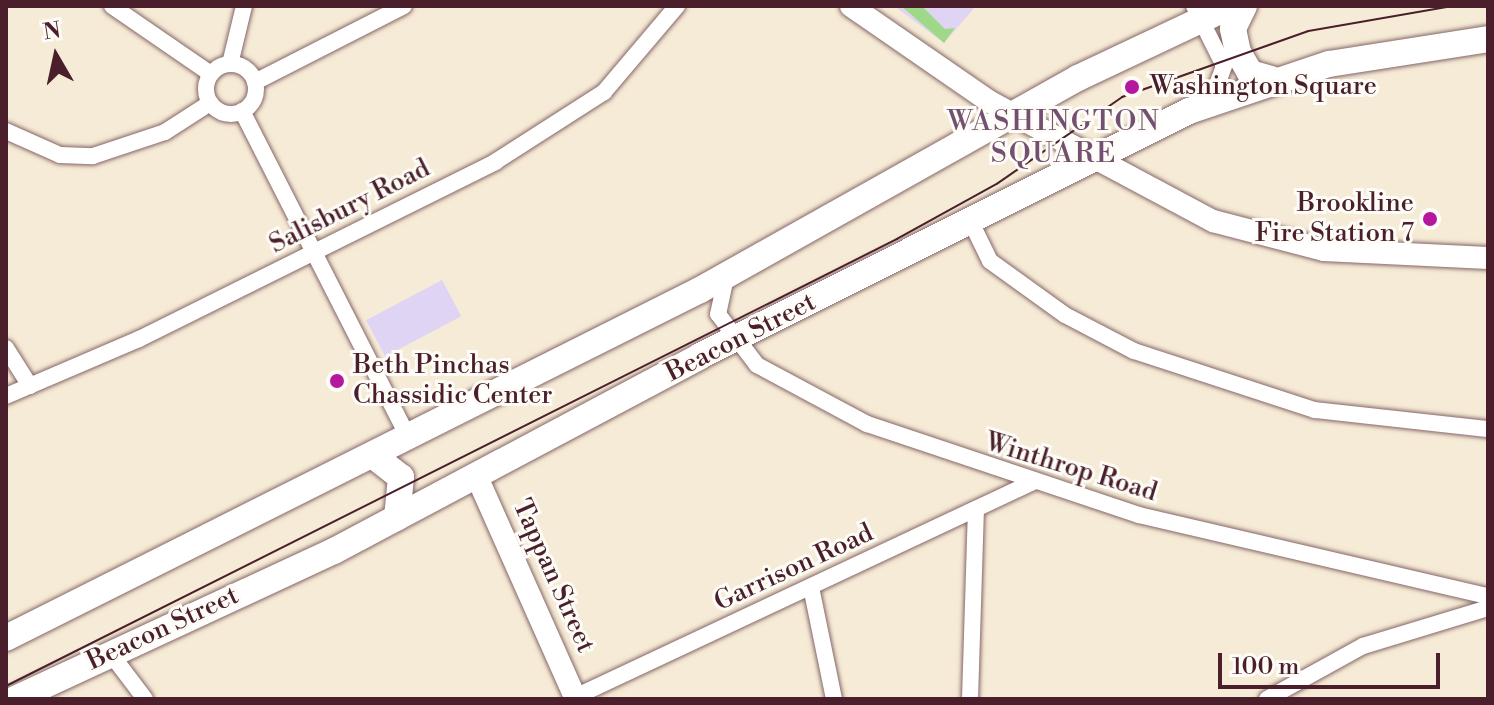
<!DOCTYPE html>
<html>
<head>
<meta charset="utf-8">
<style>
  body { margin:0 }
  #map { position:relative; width:1494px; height:705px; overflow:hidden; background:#f6ebd6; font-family:"Libre Bodoni",serif }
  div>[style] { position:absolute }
  .built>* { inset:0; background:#e0d4f4; transform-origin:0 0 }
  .green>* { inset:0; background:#a0d88a }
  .roads { filter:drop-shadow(0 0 2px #866667) drop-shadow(0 0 2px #866667) }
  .street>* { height:16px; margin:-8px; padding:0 8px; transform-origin:8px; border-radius:8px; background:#fff }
  .street>.ring { margin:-8px; padding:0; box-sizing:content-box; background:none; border:16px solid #fff; border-radius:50% }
  .secondary>* { height:22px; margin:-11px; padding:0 11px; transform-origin:11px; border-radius:11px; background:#fff }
  .primary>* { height:26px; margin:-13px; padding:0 13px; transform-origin:13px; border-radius:13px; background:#fff }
  .tram>* { height:2px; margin:-1px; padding:0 1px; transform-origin:1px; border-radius:1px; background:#4a1f2b }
  .dots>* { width:22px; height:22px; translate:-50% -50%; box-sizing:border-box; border:4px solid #fdfcf7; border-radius:50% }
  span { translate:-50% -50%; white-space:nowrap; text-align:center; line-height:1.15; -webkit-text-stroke:6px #fdfcf7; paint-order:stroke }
  .poi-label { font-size:26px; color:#4a1f2b }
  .left { translate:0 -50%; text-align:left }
  .right { translate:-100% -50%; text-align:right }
  .street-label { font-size:26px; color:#4a1f2b }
  .neighbourhood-label { font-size:28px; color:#735070; letter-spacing:2px }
  .frame { position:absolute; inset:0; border:8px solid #4a1f2b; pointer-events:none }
  .north { position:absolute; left:16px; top:16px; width:80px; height:80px; -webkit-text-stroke:6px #fdfcf7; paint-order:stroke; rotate:351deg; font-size:22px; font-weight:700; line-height:32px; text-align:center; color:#4a1f2b }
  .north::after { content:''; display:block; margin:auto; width:28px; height:36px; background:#4a1f2b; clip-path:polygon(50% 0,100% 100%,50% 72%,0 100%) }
  .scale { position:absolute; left:1218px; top:653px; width:222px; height:36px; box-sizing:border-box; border:4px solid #4a1f2b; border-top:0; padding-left:10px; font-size:24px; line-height:28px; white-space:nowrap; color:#4a1f2b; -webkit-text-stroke:6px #fdfcf7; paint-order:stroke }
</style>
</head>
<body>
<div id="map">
  <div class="built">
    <div style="clip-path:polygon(894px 6px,976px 6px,944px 43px)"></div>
    <div style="left:442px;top:280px;width:41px;height:86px;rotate:62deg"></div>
  </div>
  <div class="green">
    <div style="clip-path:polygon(901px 6px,922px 6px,945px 29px,955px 28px,944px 43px)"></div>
  </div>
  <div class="roads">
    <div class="street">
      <div style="left:112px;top:6px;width:120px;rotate:34.5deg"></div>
      <div style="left:1194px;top:6px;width:67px;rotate:63.4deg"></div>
      <div style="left:1224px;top:66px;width:37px;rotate:110deg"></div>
      <div style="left:230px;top:64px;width:60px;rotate:-76.4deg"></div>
      <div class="ring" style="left:206px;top:64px;width:34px;height:34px"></div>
      <div style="left:255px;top:82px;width:167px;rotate:-27deg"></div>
      <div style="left:242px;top:111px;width:368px;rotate:63deg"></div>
      <div style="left:6px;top:131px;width:59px;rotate:24deg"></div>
      <div style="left:60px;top:155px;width:33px;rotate:2deg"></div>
      <div style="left:93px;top:156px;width:76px;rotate:-18.4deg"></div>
      <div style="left:165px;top:132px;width:54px;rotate:-32.8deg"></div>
      <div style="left:971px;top:222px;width:43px;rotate:64deg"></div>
      <div style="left:990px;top:261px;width:92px;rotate:35.8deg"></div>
      <div style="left:1065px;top:315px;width:78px;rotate:27.6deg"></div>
      <div style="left:1134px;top:351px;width:190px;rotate:18.1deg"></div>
      <div style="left:1315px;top:410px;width:174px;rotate:6.3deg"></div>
      <div style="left:726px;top:277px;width:38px;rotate:102deg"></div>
      <div style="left:718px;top:314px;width:64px;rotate:52.6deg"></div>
      <div style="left:757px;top:365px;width:125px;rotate:28.2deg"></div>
      <div style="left:867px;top:424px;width:287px;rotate:18.5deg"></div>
      <div style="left:1139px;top:515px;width:358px;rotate:13.1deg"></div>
      <div style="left:6px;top:348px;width:45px;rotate:57.7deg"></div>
      <div style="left:6px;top:396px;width:145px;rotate:-23.2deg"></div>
      <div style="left:139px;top:339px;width:398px;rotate:-26.4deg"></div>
      <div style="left:495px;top:162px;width:130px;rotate:-32.7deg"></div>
      <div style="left:604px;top:92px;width:113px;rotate:-49.7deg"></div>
      <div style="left:811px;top:587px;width:114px;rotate:78.4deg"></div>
      <div style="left:111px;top:654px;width:56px;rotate:52.9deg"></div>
      <div style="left:575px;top:697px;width:506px;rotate:-25.15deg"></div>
      <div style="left:970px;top:699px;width:188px;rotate:-88.2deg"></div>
      <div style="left:1267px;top:699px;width:110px;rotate:-28.9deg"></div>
      <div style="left:1363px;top:646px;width:131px;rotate:-16.9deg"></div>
    </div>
    <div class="secondary">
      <div style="left:851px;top:6px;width:169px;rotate:34.6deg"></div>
      <div style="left:990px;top:102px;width:253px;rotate:28.1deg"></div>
      <div style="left:1213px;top:221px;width:115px;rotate:14.6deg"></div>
      <div style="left:1324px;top:250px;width:164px;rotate:2.8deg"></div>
      <div style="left:477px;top:477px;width:243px;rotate:66deg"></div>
    </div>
    <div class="primary">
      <div style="left:1244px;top:6px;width:25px;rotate:116deg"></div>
      <div style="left:1233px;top:29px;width:24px;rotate:78deg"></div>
      <div style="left:1238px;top:52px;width:24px;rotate:60deg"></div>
      <div style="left:1250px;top:73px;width:22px;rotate:16deg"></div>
      <div style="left:375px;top:457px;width:33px;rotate:38deg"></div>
      <div style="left:401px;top:477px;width:41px;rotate:95.6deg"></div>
      <div style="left:6px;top:638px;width:776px;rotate:-26.63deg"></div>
      <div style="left:700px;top:290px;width:433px;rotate:-29.3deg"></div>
      <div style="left:1078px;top:78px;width:168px;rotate:-25.3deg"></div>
      <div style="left:15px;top:699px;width:352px;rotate:-24.9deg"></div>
      <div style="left:334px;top:551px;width:415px;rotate:-28deg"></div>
      <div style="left:700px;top:356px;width:547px;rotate:-26.61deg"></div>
      <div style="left:1189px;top:111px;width:148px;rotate:-18.6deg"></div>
      <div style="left:1329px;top:64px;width:161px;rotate:-8.9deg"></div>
    </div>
  </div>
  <div class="tram">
    <div style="left:6px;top:686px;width:997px;rotate:-26.64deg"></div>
    <div style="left:897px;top:239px;width:115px;rotate:-29deg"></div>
    <div style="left:998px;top:183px;width:151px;rotate:-34.7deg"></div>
    <div style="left:1122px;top:97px;width:197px;rotate:-19.5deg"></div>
    <div style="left:1308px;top:31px;width:147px;rotate:-9.8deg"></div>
  </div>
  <div class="dots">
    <div style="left:1132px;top:87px;background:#b5179e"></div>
    <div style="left:1430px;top:219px;background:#b5179e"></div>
    <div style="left:337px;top:381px;background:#b5179e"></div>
  </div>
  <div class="poi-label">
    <span class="left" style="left:1150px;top:87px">Washington Square</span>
    <span class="right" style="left:1414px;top:219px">Brookline<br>Fire Station 7</span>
    <span class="left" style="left:353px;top:381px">Beth Pinchas<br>Chassidic Center</span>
  </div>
  <div class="street-label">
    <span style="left:350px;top:207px;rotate:-27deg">Salisbury Road</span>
    <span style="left:741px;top:338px;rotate:-27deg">Beacon Street</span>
    <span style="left:1071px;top:468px;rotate:17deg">Winthrop Road</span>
    <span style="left:794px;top:568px;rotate:-25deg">Garrison Road</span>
    <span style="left:553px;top:576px;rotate:66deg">Tappan Street</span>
    <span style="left:163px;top:629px;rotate:-25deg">Beacon Street</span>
  </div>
  <div class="neighbourhood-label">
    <span style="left:1054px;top:138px">WASHINGTON<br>SQUARE</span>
  </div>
  <div class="frame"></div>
  <div class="north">N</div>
  <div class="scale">100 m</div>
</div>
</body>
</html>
